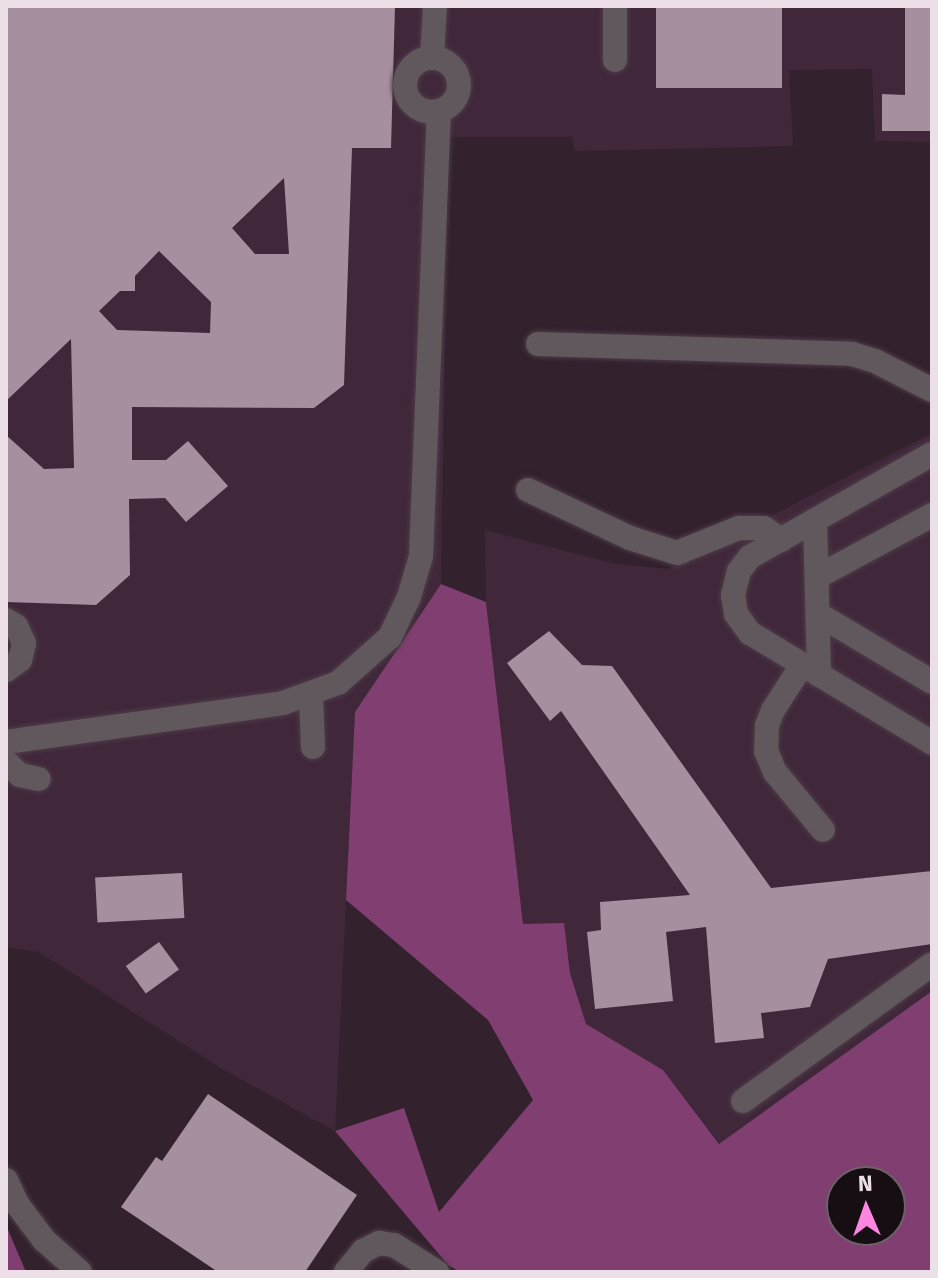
<!DOCTYPE html>
<html>
<head>
<meta charset="utf-8">
<style>
  body { margin:0 }
  #map { position:relative; width:938px; height:1278px; overflow:hidden; background:#33212e; font-family:"Fira Sans",sans-serif }
  div>[style] { position:absolute }
  .built>* { inset:0; background:#40283a }
  .forest>* { inset:0; background:#803f70 }
  .building>* { inset:0; background:#a68f9f; transform-origin:0 0 }
  .roads { filter:drop-shadow(0 0 2px #4d3c48) drop-shadow(0 0 2px #4d3c48) }
  .minor>* { height:24px; margin:-12px; padding:0 12px; transform-origin:12px; border-radius:12px; background:#61585e }
  .minor>.ring { margin:-12px; padding:0; box-sizing:content-box; background:none; border:24px solid #61585e; border-radius:50% }
  span { translate:-50% -50%; white-space:nowrap; text-align:center; line-height:1.15; -webkit-text-stroke:8px #160e13; paint-order:stroke }
  .frame { position:absolute; inset:0; border:8px solid #ecdfe8; pointer-events:none }
  .north { position:absolute; left:826px; top:1166px; width:80px; height:80px; box-sizing:border-box; background:#160e13; border:2px solid #6c6268; border-radius:50%; rotate:358deg; font-size:22px; font-weight:700; line-height:32px; text-align:center; color:#ecdfe8 }
  .north::after { content:''; display:block; margin:auto; width:28px; height:36px; background:#fe86e0; clip-path:polygon(50% 0,100% 100%,50% 72%,0 100%) }
</style>
</head>
<body>
<div id="map">
  <div class="built">
    <div style="clip-path:polygon(6px 6px,932px 6px,932px 142px,875px 141px,872px 69px,789px 70px,793px 146px,575px 151px,572px 137px,448px 137px,441px 584px,355px 712px,335px 1131px,224px 1070px,39px 952px,6px 947px)"></div>
    <div style="clip-path:polygon(932px 433px,932px 991px,720px 1144px,663px 1070px,586px 1024px,570px 973px,564px 924px,523px 924px,486px 602px,485px 530px,616px 564px,668px 569px)"></div>
  </div>
  <div class="forest">
    <div style="clip-path:polygon(evenodd,441px 584px,486px 602px,523px 924px,564px 923px,570px 973px,586px 1024px,663px 1070px,719px 1144px,932px 991px,932px 1272px,460px 1272px,448px 1265px,335px 1131px,404px 1108px,439px 1212px,533px 1100px,488px 1020px,346px 900px,355px 712px,441px 584px,842px 1182px,890px 1182px,890px 1230px,842px 1230px,842px 1182px)"></div>
    <div style="clip-path:polygon(6px 1225px,26px 1272px,6px 1272px)"></div>
  </div>
  <div class="building">
    <div style="clip-path:polygon(evenodd,6px 6px,395px 6px,391px 148px,352px 148px,344px 385px,314px 408px,132px 407px,132px 460px,166px 460px,188px 441px,228px 486px,186px 522px,165px 498px,129px 499px,130px 575px,96px 605px,6px 602px,6px 435px,44px 469px,74px 468px,71px 339px,6px 401px,6px 6px,284px 178px,289px 254px,255px 254px,232px 228px,284px 178px,6px 6px,159px 251px,211px 302px,210px 333px,117px 330px,99px 311px,120px 291px,135px 291px,135px 276px,159px 251px)"></div>
    <div style="left:656px;top:6px;width:126px;height:82px"></div>
    <div style="clip-path:polygon(905px 6px,932px 6px,932px 131px,882px 131px,882px 94px,905px 95px)"></div>
    <div style="clip-path:polygon(549px 631px,582px 665px,612px 666px,771px 888px,932px 871px,932px 944px,828px 959px,810px 1007px,761px 1013px,764px 1038px,715px 1043px,706px 927px,666px 932px,673px 1001px,595px 1009px,587px 932px,601px 930px,600px 902px,690px 895px,561px 711px,550px 721px,507px 663px)"></div>
    <div style="left:182px;top:873px;width:45px;height:87px;rotate:87deg"></div>
    <div style="left:159px;top:942px;width:34px;height:41px;rotate:54deg"></div>
    <div style="clip-path:polygon(208px 1094px,357px 1195px,305px 1272px,218px 1272px,121px 1207px,156px 1157px,162px 1161px)"></div>
  </div>
  <div class="roads">
    <div class="minor">
      <div style="left:615px;top:6px;width:54px;rotate:90deg"></div>
      <div style="left:432px;top:57px;width:51px;rotate:-86.6deg"></div>
      <div class="ring" style="left:405px;top:58px;width:30px;height:30px"></div>
      <div style="left:538px;top:344px;width:314px;rotate:1.8deg"></div>
      <div style="left:852px;top:354px;width:24px;rotate:17deg"></div>
      <div style="left:875px;top:361px;width:64px;rotate:27deg"></div>
      <div style="left:932px;top:454px;width:209px;rotate:150.5deg"></div>
      <div style="left:750px;top:557px;width:18px;rotate:128deg"></div>
      <div style="left:739px;top:571px;width:25px;rotate:104deg"></div>
      <div style="left:733px;top:595px;width:19px;rotate:81deg"></div>
      <div style="left:736px;top:614px;width:24px;rotate:54deg"></div>
      <div style="left:750px;top:633px;width:213px;rotate:31.1deg"></div>
      <div style="left:528px;top:490px;width:113px;rotate:25.2deg"></div>
      <div style="left:630px;top:538px;width:49px;rotate:17.7deg"></div>
      <div style="left:677px;top:553px;width:67px;rotate:-22deg"></div>
      <div style="left:739px;top:528px;width:25px"></div>
      <div style="left:764px;top:528px;width:21px;rotate:35deg"></div>
      <div style="left:815px;top:520px;width:155px;rotate:88.5deg"></div>
      <div style="left:817px;top:577px;width:131px;rotate:-28.3deg"></div>
      <div style="left:818px;top:614px;width:133px;rotate:30.8deg"></div>
      <div style="left:6px;top:620px;width:12px;rotate:31deg"></div>
      <div style="left:16px;top:626px;width:19px;rotate:65deg"></div>
      <div style="left:24px;top:643px;width:17px;rotate:103deg"></div>
      <div style="left:20px;top:660px;width:17px;rotate:144deg"></div>
      <div style="left:802px;top:665px;width:54px;rotate:122.8deg"></div>
      <div style="left:773px;top:710px;width:17px;rotate:111deg"></div>
      <div style="left:767px;top:726px;width:25px;rotate:92deg"></div>
      <div style="left:766px;top:751px;width:23px;rotate:67deg"></div>
      <div style="left:775px;top:772px;width:75px;rotate:50.4deg"></div>
      <div style="left:311px;top:695px;width:52px;rotate:87.8deg"></div>
      <div style="left:6px;top:742px;width:280px;rotate:-8deg"></div>
      <div style="left:283px;top:703px;width:59px;rotate:-20deg"></div>
      <div style="left:338px;top:683px;width:69px;rotate:-41.5deg"></div>
      <div style="left:390px;top:637px;width:44px;rotate:-64.6deg"></div>
      <div style="left:409px;top:597px;width:43px;rotate:-73.7deg"></div>
      <div style="left:421px;top:556px;width:444px;rotate:-87.7deg"></div>
      <div style="left:6px;top:762px;width:19px;rotate:43deg"></div>
      <div style="left:20px;top:775px;width:19px;rotate:12deg"></div>
      <div style="left:743px;top:1101px;width:233px;rotate:-35.9deg"></div>
      <div style="left:6px;top:1180px;width:26px;rotate:65deg"></div>
      <div style="left:17px;top:1204px;width:45px;rotate:53.1deg"></div>
      <div style="left:44px;top:1240px;width:48px;rotate:41.6deg"></div>
      <div style="left:346px;top:1272px;width:27px;rotate:-51deg"></div>
      <div style="left:363px;top:1251px;width:18px;rotate:-27deg"></div>
      <div style="left:379px;top:1243px;width:15px;rotate:8deg"></div>
      <div style="left:394px;top:1245px;width:51px;rotate:32.1deg"></div>
    </div>
  </div>
  <div class="frame"></div>
  <div class="north">N</div>
</div>
</body>
</html>
